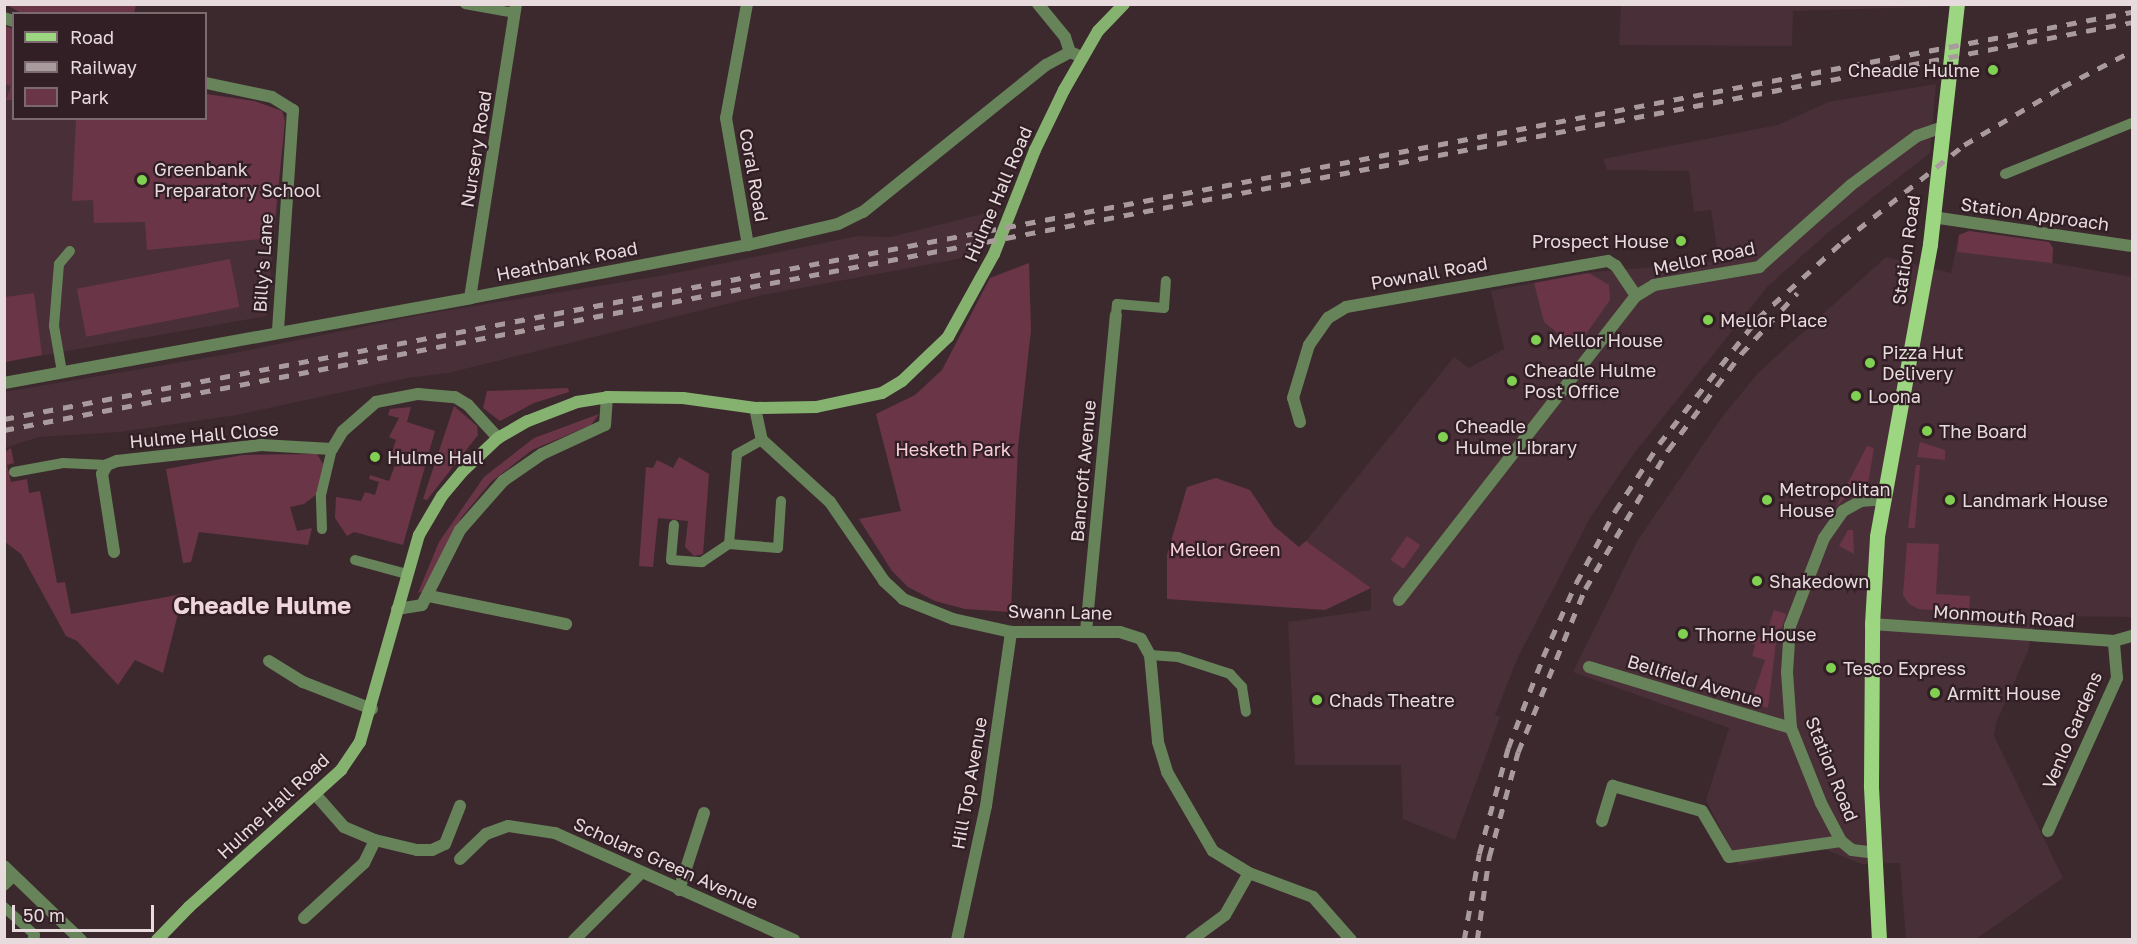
<!DOCTYPE html>
<html>
<head>
<meta charset="utf-8">
<style>
  body { margin:0 }
  #map { position:relative; width:2137px; height:944px; overflow:hidden; background:#3c292e; font-family:"Golos Text",sans-serif }
  div>[style] { position:absolute }
  .built>* { inset:0; background:#492f37 }
  .green>* { inset:0; background:#6a3647; transform-origin:0 0 }
  .service>* { height:10px; margin:-5px; padding:0 5px; transform-origin:5px; border-radius:5px; background:#67835a }
  .minor>* { height:12px; margin:-6px; padding:0 6px; transform-origin:6px; border-radius:6px; background:#67835a }
  .tertiary>* { height:12px; margin:-6px; padding:0 6px; transform-origin:6px; border-radius:6px; background:#67835a }
  .secondary>* { height:12px; margin:-6px; padding:0 6px; transform-origin:6px; border-radius:6px; background:#86b270 }
  .primary>* { height:15px; margin:-7.5px; padding:0 7.5px; transform-origin:7.5px; border-radius:7.5px; background:#9dd680 }
  .rail>* { height:4.5px; margin-top:-2.25px; transform-origin:0; background:repeating-linear-gradient(90deg,#a99a9e 0 10px,transparent 0 20px) }
  .dots>* { width:16px; height:16px; translate:-50% -50%; box-sizing:border-box; border:3px solid #311f25; border-radius:50% }
  span { translate:-50% -50%; white-space:nowrap; text-align:center; line-height:1.15; -webkit-text-stroke:4.5px #311f25; paint-order:stroke }
  .poi-label { font-size:18px; color:#e8dbde }
  .right { translate:-100% -50%; text-align:right }
  .left { translate:0 -50%; text-align:left }
  .street-label { font-size:18px; color:#e8dbde }
  .park-label { font-size:18px; color:#f7ced9 }
  .district-label { font-size:24px; color:#efd6dc; font-weight:700 }
  .frame { position:absolute; inset:0; border:6px solid #e8dbde; pointer-events:none }
  .legend { position:absolute; left:12px; top:12px; width:195px; height:108px; box-sizing:border-box; background:#311f25; border:2px solid #7a6a6f; margin:0; padding:8px 10px; list-style:none; font-size:18px; color:#e8dbde }
  .legend li { display:flex; align-items:center; gap:12px; height:30px }
  .legend b { width:30px; border:2px solid #7a6a6f }
  .scale { position:absolute; left:12px; top:905px; width:142px; height:27px; box-sizing:border-box; border:3px solid #e8dbde; border-top:0; padding-left:8px; font-size:18px; line-height:21px; white-space:nowrap; color:#e8dbde; -webkit-text-stroke:4px #311f25; paint-order:stroke }
</style>
</head>
<body>
<div id="map">
  <div class="built">
    <div style="clip-path:polygon(1621px 5px,1992px 5px,1793px 11px,1792px 46px,1619px 45px)"></div>
    <div style="clip-path:polygon(5px 26px,13px 29px,14px 118px,206px 118px,206px 94px,254px 101px,282px 111px,285px 121px,267px 316px,5px 362px)"></div>
    <div style="clip-path:polygon(1936px 84px,1930px 153px,1831px 230px,1768px 286px,1632px 456px,1590px 518px,1518px 657px,1495px 715px,1500px 717px,1455px 840px,1403px 819px,1401px 765px,1295px 765px,1288px 622px,1371px 610px,1371px 588px,1306px 541px,1454px 357px,1469px 368px,1504px 349px,1491px 291px,1585px 273px,1719px 261px,1711px 210px,1694px 212px,1689px 171px,1607px 170px,1603px 159px,1778px 125px,1828px 102px)"></div>
    <div style="clip-path:polygon(990px 212px,980px 253px,953px 260px,763px 295px,448px 373px,408px 378px,237px 415px,120px 432px,39px 437px,5px 448px,5px 392px,234px 353px,420px 315px,665px 275px,858px 236px,890px 237px)"></div>
    <div style="clip-path:polygon(1969px 231px,2049px 242px,2053px 248px,2053px 263px,2132px 277px,2132px 617px,2037px 616px,2028px 651px,1996px 723px,1994px 736px,2063px 878px,1976px 939px,1906px 939px,1900px 863px,1862px 864px,1824px 849px,1739px 865px,1706px 800px,1729px 728px,1573px 672px,1638px 540px,1722px 417px,1759px 372px,1886px 257px,1951px 273px,1959px 235px)"></div>
  </div>
  <div class="green">
    <div style="clip-path:polygon(5px 4px,136px 4px,136px 5px,134px 13px,23px 14px)"></div>
    <div style="clip-path:polygon(5px 26px,13px 29px,13px 100px,6px 100px,11px 86px,5px 84px)"></div>
    <div style="clip-path:polygon(206px 94px,254px 101px,282px 111px,285px 121px,273px 238px,147px 250px,145px 222px,94px 223px,93px 200px,72px 201px,76px 119px,206px 118px)"></div>
    <div style="clip-path:polygon(1969px 231px,2049px 242px,2053px 248px,2052px 263px,1957px 252px,1959px 235px)"></div>
    <div style="left:230px;top:259px;width:49px;height:156px;rotate:79deg"></div>
    <div style="clip-path:polygon(1029px 263px,1031px 330px,1018px 447px,1011px 612px,965px 609px,935px 601px,908px 587px,892px 571px,859px 519px,901px 511px,876px 414px,915px 395px,942px 370px,990px 278px)"></div>
    <div style="clip-path:polygon(1589px 273px,1609px 285px,1610px 300px,1576px 348px,1544px 322px,1534px 283px)"></div>
    <div style="clip-path:polygon(34px 293px,42px 355px,5px 362px,5px 297px)"></div>
    <div style="clip-path:polygon(568px 388px,569px 392px,534px 403px,500px 421px,483px 408px,487px 391px)"></div>
    <div style="clip-path:polygon(454px 406px,477px 426px,478px 435px,427px 500px,423px 499px)"></div>
    <div style="clip-path:polygon(411px 407px,407px 422px,435px 431px,403px 545px,354px 532px,347px 536px,335px 518px,336px 497px,361px 501px,365px 492px,375px 495px,379px 482px,369px 479px,370px 475px,389px 481px,399px 455px,392px 452px,396px 440px,389px 437px,399px 418px,388px 415px,390px 409px)"></div>
    <div style="clip-path:polygon(599px 414px,591px 425px,532px 450px,491px 482px,461px 518px,423px 591px,418px 593px,439px 542px,484px 477px,534px 438px)"></div>
    <div style="clip-path:polygon(1920px 442px,1945px 450px,1945px 460px,1917px 457px)"></div>
    <div style="clip-path:polygon(1867px 446px,1874px 448px,1867px 490px,1852px 491px,1835px 508px)"></div>
    <div style="clip-path:polygon(11px 448px,14px 463px,7px 465px,11px 482px,27px 479px,29px 493px,40px 491px,57px 583px,65px 582px,71px 614px,183px 594px,163px 673px,135px 660px,118px 685px,77px 641px,66px 636px,21px 554px,5px 542px,5px 452px)"></div>
    <div style="clip-path:polygon(317px 454px,323px 464px,317px 494px,304px 504px,290px 507px,297px 531px,312px 528px,308px 545px,199px 532px,191px 562px,183px 563px,166px 469px,243px 455px)"></div>
    <div style="clip-path:polygon(679px 457px,709px 474px,703px 554px,694px 556px,685px 547px,688px 521px,658px 518px,653px 567px,639px 566px,646px 467px,653px 468px,657px 460px,673px 468px)"></div>
    <div style="clip-path:polygon(1916px 465px,1920px 465px,1915px 528px,1908px 528px)"></div>
    <div style="clip-path:polygon(1216px 478px,1250px 490px,1274px 526px,1299px 547px,1306px 541px,1371px 588px,1325px 610px,1167px 599px,1167px 555px,1187px 487px)"></div>
    <div style="clip-path:polygon(1848px 530px,1853px 530px,1854px 554px,1839px 546px)"></div>
    <div style="left:1407px;top:536px;width:16px;height:29px;rotate:35deg"></div>
    <div style="clip-path:polygon(1907px 543px,1939px 544px,1936px 594px,1970px 596px,1969px 612px,1918px 609px,1909px 604px,1903px 595px)"></div>
    <div style="left:1774px;top:610px;width:13px;height:20px;rotate:18deg"></div>
    <div style="clip-path:polygon(1739px 630px,1776px 642px,1768px 708px,1719px 693px,1720px 690px,1752px 699px,1765px 660px,1752px 656px,1755px 645px,1736px 639px)"></div>
  </div>
  <div class="service">
    <div style="left:465px;top:4px;width:50px;rotate:10.4deg"></div>
    <div style="left:2005px;top:174px;width:137px;rotate:-21.9deg"></div>
    <div style="left:1116px;top:315px;width:11px;rotate:-85deg"></div>
    <div style="left:1117px;top:304px;width:47px;rotate:4.9deg"></div>
    <div style="left:1164px;top:308px;width:27px;rotate:-86deg"></div>
    <div style="left:62px;top:372px;width:47px;rotate:-99.9deg"></div>
    <div style="left:54px;top:326px;width:62px;rotate:-85.4deg"></div>
    <div style="left:59px;top:264px;width:17px;rotate:-50deg"></div>
    <div style="left:762px;top:440px;width:29px;rotate:151deg"></div>
    <div style="left:737px;top:454px;width:90px;rotate:95.1deg"></div>
    <div style="left:729px;top:544px;width:49px;rotate:4.7deg"></div>
    <div style="left:778px;top:548px;width:47px;rotate:-86.3deg"></div>
    <div style="left:14px;top:472px;width:50px;rotate:-10.4deg"></div>
    <div style="left:63px;top:463px;width:44px;rotate:2.6deg"></div>
    <div style="left:674px;top:525px;width:35px;rotate:95deg"></div>
    <div style="left:671px;top:560px;width:31px;rotate:4deg"></div>
    <div style="left:702px;top:562px;width:32px;rotate:-34deg"></div>
    <div style="left:322px;top:529px;width:34px;rotate:-92deg"></div>
    <div style="left:321px;top:495px;width:47px;rotate:-76.6deg"></div>
    <div style="left:355px;top:560px;width:54px;rotate:15.1deg"></div>
    <div style="left:1150px;top:655px;width:28px;rotate:4deg"></div>
    <div style="left:1178px;top:657px;width:55px;rotate:18.1deg"></div>
    <div style="left:1230px;top:674px;width:18px;rotate:47deg"></div>
    <div style="left:1242px;top:687px;width:25px;rotate:81deg"></div>
    <div style="left:4px;top:886px;width:14px;rotate:-45deg"></div>
    <div style="left:4px;top:907px;width:42px;rotate:42.1deg"></div>
    <div style="left:35px;top:935px;width:6px;rotate:121deg"></div>
  </div>
  <div class="minor">
    <div style="left:747px;top:4px;width:116px;rotate:100.4deg"></div>
    <div style="left:726px;top:118px;width:129px;rotate:80.2deg"></div>
    <div style="left:1038px;top:4px;width:43px;rotate:50.7deg"></div>
    <div style="left:1065px;top:37px;width:16px;rotate:72deg"></div>
    <div style="left:4px;top:18px;width:10px;rotate:17deg"></div>
    <div style="left:206px;top:83px;width:67px;rotate:12deg"></div>
    <div style="left:272px;top:97px;width:25px;rotate:32deg"></div>
    <div style="left:293px;top:110px;width:223px;rotate:93.9deg"></div>
    <div style="left:1932px;top:217px;width:202px;rotate:8.3deg"></div>
    <div style="left:470px;top:298px;width:298px;rotate:-81.1deg"></div>
    <div style="left:755px;top:408px;width:33px;rotate:78deg"></div>
    <div style="left:762px;top:440px;width:92px;rotate:42.4deg"></div>
    <div style="left:830px;top:502px;width:96px;rotate:55.6deg"></div>
    <div style="left:884px;top:581px;width:26px;rotate:43deg"></div>
    <div style="left:903px;top:599px;width:54px;rotate:21.8deg"></div>
    <div style="left:953px;top:619px;width:59px;rotate:12.6deg"></div>
    <div style="left:1011px;top:632px;width:109px"></div>
    <div style="left:1120px;top:632px;width:22px;rotate:18deg"></div>
    <div style="left:1141px;top:639px;width:18px;rotate:61deg"></div>
    <div style="left:1150px;top:655px;width:87px;rotate:84.7deg"></div>
    <div style="left:1158px;top:742px;width:31px;rotate:73deg"></div>
    <div style="left:1167px;top:772px;width:91px;rotate:59.8deg"></div>
    <div style="left:1213px;top:851px;width:42px;rotate:31.4deg"></div>
    <div style="left:1249px;top:873px;width:68px;rotate:20.6deg"></div>
    <div style="left:1313px;top:897px;width:57px;rotate:48.5deg"></div>
    <div style="left:1300px;top:422px;width:25px;rotate:-106deg"></div>
    <div style="left:1293px;top:398px;width:55px;rotate:-73.2deg"></div>
    <div style="left:1309px;top:345px;width:33px;rotate:-55deg"></div>
    <div style="left:1328px;top:318px;width:21px;rotate:-31deg"></div>
    <div style="left:1346px;top:307px;width:266px;rotate:-10deg"></div>
    <div style="left:1608px;top:261px;width:9px;rotate:32deg"></div>
    <div style="left:1616px;top:266px;width:36px;rotate:56deg"></div>
    <div style="left:114px;top:552px;width:79px;rotate:-98.7deg"></div>
    <div style="left:102px;top:474px;width:10px;rotate:-61deg"></div>
    <div style="left:107px;top:465px;width:11px;rotate:-22deg"></div>
    <div style="left:117px;top:461px;width:145px;rotate:-6.3deg"></div>
    <div style="left:261px;top:445px;width:71px;rotate:3.2deg"></div>
    <div style="left:332px;top:449px;width:21px;rotate:-59deg"></div>
    <div style="left:343px;top:431px;width:44px;rotate:-41.3deg"></div>
    <div style="left:376px;top:402px;width:43px;rotate:-10.8deg"></div>
    <div style="left:418px;top:394px;width:37px;rotate:5deg"></div>
    <div style="left:455px;top:397px;width:15px;rotate:32deg"></div>
    <div style="left:468px;top:405px;width:45px;rotate:47.7deg"></div>
    <div style="left:429px;top:596px;width:140px;rotate:11.6deg"></div>
    <div style="left:1399px;top:600px;width:385px;rotate:-52.1deg"></div>
    <div style="left:1636px;top:296px;width:21px;rotate:-31deg"></div>
    <div style="left:1654px;top:285px;width:107px;rotate:-9.7deg"></div>
    <div style="left:1759px;top:267px;width:123px;rotate:-41.7deg"></div>
    <div style="left:1851px;top:185px;width:82px;rotate:-36.6deg"></div>
    <div style="left:1917px;top:136px;width:24px;rotate:-19deg"></div>
    <div style="left:397px;top:609px;width:25px;rotate:-9deg"></div>
    <div style="left:422px;top:605px;width:84px;rotate:-63.1deg"></div>
    <div style="left:460px;top:530px;width:65px;rotate:-48.7deg"></div>
    <div style="left:503px;top:481px;width:47px;rotate:-34.7deg"></div>
    <div style="left:542px;top:454px;width:69px;rotate:-24.7deg"></div>
    <div style="left:605px;top:425px;width:28px;rotate:-86deg"></div>
    <div style="left:1872px;top:624px;width:243px;rotate:4deg"></div>
    <div style="left:2114px;top:641px;width:19px;rotate:-16deg"></div>
    <div style="left:1086px;top:631px;width:317px;rotate:-84.6deg"></div>
    <div style="left:269px;top:661px;width:40px;rotate:32deg"></div>
    <div style="left:303px;top:682px;width:74px;rotate:21.4deg"></div>
    <div style="left:1589px;top:667px;width:211px;rotate:16.8deg"></div>
    <div style="left:315px;top:794px;width:44px;rotate:48.7deg"></div>
    <div style="left:344px;top:827px;width:34px;rotate:23deg"></div>
    <div style="left:375px;top:840px;width:43px;rotate:13.4deg"></div>
    <div style="left:417px;top:850px;width:15px"></div>
    <div style="left:432px;top:850px;width:14px;rotate:-25deg"></div>
    <div style="left:445px;top:844px;width:41px;rotate:-68.5deg"></div>
    <div style="left:1602px;top:821px;width:37px;rotate:-73deg"></div>
    <div style="left:1613px;top:786px;width:92px;rotate:15.7deg"></div>
    <div style="left:1702px;top:811px;width:53px;rotate:59.6deg"></div>
    <div style="left:1729px;top:857px;width:113px;rotate:-8.1deg"></div>
    <div style="left:2048px;top:831px;width:168px;rotate:-65.7deg"></div>
    <div style="left:2117px;top:678px;width:37px;rotate:-95deg"></div>
    <div style="left:1876px;top:853px;width:24px;rotate:-173deg"></div>
    <div style="left:1852px;top:850px;width:14px;rotate:-141deg"></div>
    <div style="left:1841px;top:841px;width:43px;rotate:-117.8deg"></div>
    <div style="left:1821px;top:803px;width:81px;rotate:-111.8deg"></div>
    <div style="left:1791px;top:728px;width:56px;rotate:-94.1deg"></div>
    <div style="left:1787px;top:672px;width:46px;rotate:-86.3deg"></div>
    <div style="left:1790px;top:626px;width:94px;rotate:-68.9deg"></div>
    <div style="left:1824px;top:538px;width:33px;rotate:-55deg"></div>
    <div style="left:1843px;top:511px;width:21px;rotate:-29deg"></div>
    <div style="left:1861px;top:501px;width:21px;rotate:-5deg"></div>
    <div style="left:460px;top:859px;width:36px;rotate:-44deg"></div>
    <div style="left:486px;top:834px;width:23px;rotate:-20deg"></div>
    <div style="left:508px;top:826px;width:48px;rotate:8.5deg"></div>
    <div style="left:555px;top:833px;width:262px;rotate:24.1deg"></div>
    <div style="left:679px;top:890px;width:81px;rotate:-72deg"></div>
    <div style="left:304px;top:918px;width:81px;rotate:-42.5deg"></div>
    <div style="left:364px;top:863px;width:25px;rotate:-64deg"></div>
    <div style="left:574px;top:940px;width:95px;rotate:-45deg"></div>
    <div style="left:957px;top:940px;width:137px;rotate:-77.8deg"></div>
    <div style="left:986px;top:806px;width:176px;rotate:-81.8deg"></div>
    <div style="left:1191px;top:940px;width:42px;rotate:-36.3deg"></div>
    <div style="left:1225px;top:915px;width:48px;rotate:-60.3deg"></div>
  </div>
  <div class="tertiary">
    <div style="left:4px;top:383px;width:474px;rotate:-10.3deg"></div>
    <div style="left:470px;top:298px;width:283px;rotate:-10.8deg"></div>
    <div style="left:748px;top:245px;width:92px;rotate:-13.1deg"></div>
    <div style="left:838px;top:224px;width:28px;rotate:-26deg"></div>
    <div style="left:863px;top:212px;width:235px;rotate:-38.8deg"></div>
    <div style="left:1046px;top:65px;width:27px;rotate:-28deg"></div>
    <div style="left:1070px;top:52px;width:13px;rotate:23deg"></div>
    <div style="left:4px;top:866px;width:107px;rotate:43.9deg"></div>
  </div>
  <div class="secondary">
    <div style="left:157px;top:940px;width:46px;rotate:-45.9deg"></div>
    <div style="left:189px;top:907px;width:205px;rotate:-42deg"></div>
    <div style="left:341px;top:770px;width:34px;rotate:-56deg"></div>
    <div style="left:360px;top:742px;width:215px;rotate:-74.1deg"></div>
    <div style="left:419px;top:535px;width:45px;rotate:-59.5deg"></div>
    <div style="left:442px;top:496px;width:31px;rotate:-50deg"></div>
    <div style="left:462px;top:472px;width:50px;rotate:-43.4deg"></div>
    <div style="left:498px;top:438px;width:34px;rotate:-30deg"></div>
    <div style="left:528px;top:421px;width:53px;rotate:-21.2deg"></div>
    <div style="left:577px;top:402px;width:30px;rotate:-9deg"></div>
    <div style="left:607px;top:397px;width:76px;rotate:0.8deg"></div>
    <div style="left:683px;top:398px;width:73px;rotate:7.9deg"></div>
    <div style="left:755px;top:408px;width:61px;rotate:-0.9deg"></div>
    <div style="left:816px;top:407px;width:67px;rotate:-12deg"></div>
    <div style="left:882px;top:393px;width:23px;rotate:-31deg"></div>
    <div style="left:902px;top:381px;width:64px;rotate:-43.7deg"></div>
    <div style="left:948px;top:337px;width:95px;rotate:-61deg"></div>
    <div style="left:994px;top:254px;width:112px;rotate:-68.5deg"></div>
    <div style="left:1035px;top:150px;width:67px;rotate:-64.2deg"></div>
    <div style="left:1064px;top:90px;width:68px;rotate:-60deg"></div>
    <div style="left:1098px;top:31px;width:37px;rotate:-46deg"></div>
  </div>
  <div class="primary">
    <div style="left:1879px;top:940px;width:155px;rotate:-93deg"></div>
    <div style="left:1871px;top:785px;width:161px;rotate:-89.6deg"></div>
    <div style="left:1872px;top:624px;width:88px;rotate:-86.7deg"></div>
    <div style="left:1877px;top:536px;width:297px;rotate:-79.7deg"></div>
    <div style="left:1930px;top:244px;width:242px;rotate:-83.6deg"></div>
  </div>
  <div class="rail">
    <div style="left:4px;top:419px;width:2167px;rotate:-10.83deg"></div>
    <div style="left:4px;top:430px;width:2167px;rotate:-10.85deg"></div>
    <div style="left:1464px;top:940px;width:87px;rotate:-80.1deg"></div>
    <div style="left:1479px;top:854px;width:110px;rotate:-74.7deg"></div>
    <div style="left:1508px;top:748px;width:97px;rotate:-69deg"></div>
    <div style="left:1543px;top:657px;width:81px;rotate:-66deg"></div>
    <div style="left:1576px;top:583px;width:82px;rotate:-61.6deg"></div>
    <div style="left:1615px;top:511px;width:80px;rotate:-56.7deg"></div>
    <div style="left:1659px;top:444px;width:160px;rotate:-51.8deg"></div>
    <div style="left:1758px;top:318px;width:113px;rotate:-42.1deg"></div>
    <div style="left:1842px;top:242px;width:156px;rotate:-38.5deg"></div>
    <div style="left:1964px;top:145px;width:114px;rotate:-30.6deg"></div>
    <div style="left:2062px;top:87px;width:79px;rotate:-27.2deg"></div>
    <div style="left:1477px;top:940px;width:84px;rotate:-81.8deg"></div>
    <div style="left:1489px;top:857px;width:109px;rotate:-74.6deg"></div>
    <div style="left:1518px;top:752px;width:176px;rotate:-67.7deg"></div>
    <div style="left:1585px;top:589px;width:162px;rotate:-59.2deg"></div>
    <div style="left:1668px;top:450px;width:121px;rotate:-52.8deg"></div>
    <div style="left:1741px;top:354px;width:83px;rotate:-47.4deg"></div>
  </div>
  <div class="dots">
    <div style="left:1993px;top:70px;background:#80d051"></div>
    <div style="left:142px;top:180px;background:#80d051"></div>
    <div style="left:1681px;top:241px;background:#80d051"></div>
    <div style="left:1708px;top:320px;background:#80d051"></div>
    <div style="left:1536px;top:340px;background:#80d051"></div>
    <div style="left:1870px;top:363px;background:#80d051"></div>
    <div style="left:1512px;top:381px;background:#80d051"></div>
    <div style="left:1856px;top:396px;background:#80d051"></div>
    <div style="left:1927px;top:431px;background:#80d051"></div>
    <div style="left:1443px;top:437px;background:#80d051"></div>
    <div style="left:375px;top:457px;background:#80d051"></div>
    <div style="left:1767px;top:500px;background:#80d051"></div>
    <div style="left:1950px;top:500px;background:#80d051"></div>
    <div style="left:1757px;top:581px;background:#80d051"></div>
    <div style="left:1683px;top:634px;background:#80d051"></div>
    <div style="left:1831px;top:668px;background:#80d051"></div>
    <div style="left:1935px;top:693px;background:#80d051"></div>
    <div style="left:1317px;top:700px;background:#80d051"></div>
  </div>
  <div class="poi-label">
    <span class="right" style="left:1980px;top:70px">Cheadle Hulme</span>
    <span class="left" style="left:154px;top:180px">Greenbank<br>Preparatory School</span>
    <span class="right" style="left:1669px;top:241px">Prospect House</span>
    <span class="left" style="left:1720px;top:320px">Mellor Place</span>
    <span class="left" style="left:1548px;top:340px">Mellor House</span>
    <span class="left" style="left:1882px;top:363px">Pizza Hut<br>Delivery</span>
    <span class="left" style="left:1524px;top:381px">Cheadle Hulme<br>Post Office</span>
    <span class="left" style="left:1868px;top:396px">Loona</span>
    <span class="left" style="left:1455px;top:437px">Cheadle<br>Hulme Library</span>
    <span class="left" style="left:1939px;top:431px">The Board</span>
    <span class="left" style="left:387px;top:457px">Hulme Hall</span>
    <span class="left" style="left:1779px;top:500px">Metropolitan<br>House</span>
    <span class="left" style="left:1962px;top:500px">Landmark House</span>
    <span class="left" style="left:1769px;top:581px">Shakedown</span>
    <span class="left" style="left:1695px;top:634px">Thorne House</span>
    <span class="left" style="left:1843px;top:668px">Tesco Express</span>
    <span class="left" style="left:1947px;top:693px">Armitt House</span>
    <span class="left" style="left:1329px;top:700px">Chads Theatre</span>
  </div>
  <div class="street-label">
    <span style="left:476px;top:149px;rotate:-81deg">Nursery Road</span>
    <span style="left:754px;top:175px;rotate:80deg">Coral Road</span>
    <span style="left:998px;top:194px;rotate:-67deg">Hulme Hall Road</span>
    <span style="left:2035px;top:214px;rotate:8deg">Station Approach</span>
    <span style="left:1906px;top:250px;rotate:-82deg">Station Road</span>
    <span style="left:1704px;top:258px;rotate:-12deg">Mellor Road</span>
    <span style="left:567px;top:261px;rotate:-11deg">Heathbank Road</span>
    <span style="left:263px;top:263px;rotate:-86deg">Billy's Lane</span>
    <span style="left:1429px;top:273px;rotate:-10deg">Pownall Road</span>
    <span style="left:204px;top:435px;rotate:-5deg">Hulme Hall Close</span>
    <span style="left:1083px;top:471px;rotate:-85deg">Bancroft Avenue</span>
    <span style="left:1060px;top:612px;rotate:1deg">Swann Lane</span>
    <span style="left:2004px;top:616px;rotate:4deg">Monmouth Road</span>
    <span style="left:1695px;top:681px;rotate:17deg">Bellfield Avenue</span>
    <span style="left:2072px;top:730px;rotate:-67deg">Venlo Gardens</span>
    <span style="left:1832px;top:769px;rotate:68deg">Station Road</span>
    <span style="left:969px;top:783px;rotate:-80deg">Hill Top Avenue</span>
    <span style="left:273px;top:806px;rotate:-43deg">Hulme Hall Road</span>
    <span style="left:666px;top:863px;rotate:24deg">Scholars Green Avenue</span>
  </div>
  <div class="park-label">
    <span style="left:953px;top:449px">Hesketh Park</span>
    <span style="left:1225px;top:549px">Mellor Green</span>
  </div>
  <div class="district-label">
    <span style="left:262px;top:605px">Cheadle Hulme</span>
  </div>
  <div class="frame"></div>
  <ul class="legend">
  <li><b style="height:8px;background:#9dd680"></b>Road</li>
  <li><b style="height:8px;background:#a99a9e"></b>Railway</li>
  <li><b style="height:16px;background:#6a3647"></b>Park</li>
  </ul>
  <div class="scale">50 m</div>
</div>
</body>
</html>
